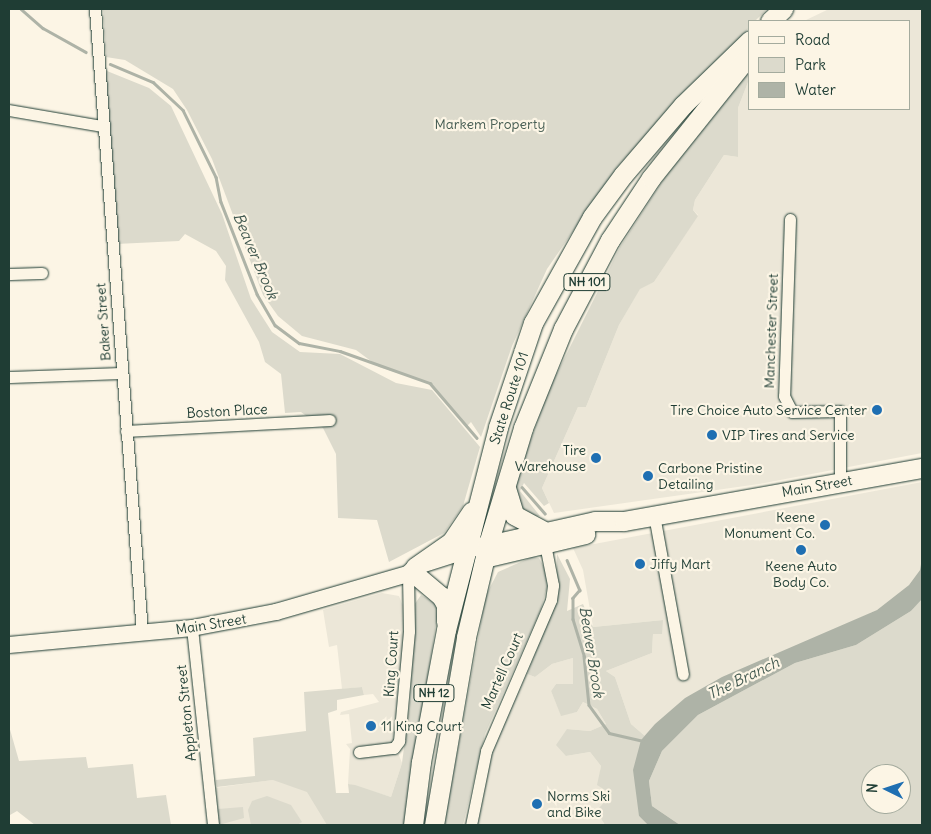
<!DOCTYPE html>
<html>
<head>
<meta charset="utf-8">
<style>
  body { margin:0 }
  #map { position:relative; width:931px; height:834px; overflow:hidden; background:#fcf5e5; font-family:Delius,sans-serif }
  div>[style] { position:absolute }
  .built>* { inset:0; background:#ece7d8 }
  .green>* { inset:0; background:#dcdacc }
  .water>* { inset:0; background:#aeb3a7 }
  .stream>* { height:2.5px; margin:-1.25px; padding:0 1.25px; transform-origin:1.25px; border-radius:1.25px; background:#aeb3a7 }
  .roads { filter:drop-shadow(0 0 1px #1f3d34) drop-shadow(0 0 1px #1f3d34) }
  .minor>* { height:11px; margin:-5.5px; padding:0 5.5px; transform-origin:5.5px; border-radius:5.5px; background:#fcf5e5 }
  .secondary>* { height:16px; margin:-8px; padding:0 8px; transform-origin:8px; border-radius:8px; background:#fcf5e5 }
  .trunk>* { height:19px; margin:-9.5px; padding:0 9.5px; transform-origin:9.5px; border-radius:9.5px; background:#fcf5e5 }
  .dots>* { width:14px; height:14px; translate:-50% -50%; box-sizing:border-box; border:2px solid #fcf5e5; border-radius:50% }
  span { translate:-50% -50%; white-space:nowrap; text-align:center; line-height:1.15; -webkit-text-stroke:4.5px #fcf5e5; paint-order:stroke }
  .shield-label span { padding:1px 4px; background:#fcf5e5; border:1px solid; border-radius:4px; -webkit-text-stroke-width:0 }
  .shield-label { font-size:12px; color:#1f3d34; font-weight:700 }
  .park-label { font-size:14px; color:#455c52 }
  .street-label { font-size:14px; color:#1f3d34 }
  .poi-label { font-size:14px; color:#1f3d34 }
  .right { translate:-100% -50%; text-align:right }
  .left { translate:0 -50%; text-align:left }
  .water-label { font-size:15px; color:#435a51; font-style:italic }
  .frame { position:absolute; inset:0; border:10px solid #1f3d34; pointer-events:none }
  .legend { position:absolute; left:748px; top:20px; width:162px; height:90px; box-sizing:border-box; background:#fcf5e5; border:1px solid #a4ab9e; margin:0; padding:6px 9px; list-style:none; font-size:15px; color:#1f3d34 }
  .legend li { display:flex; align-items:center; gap:10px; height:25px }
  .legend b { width:25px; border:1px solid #a4ab9e }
  .north { position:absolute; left:861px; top:764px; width:50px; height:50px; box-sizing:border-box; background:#fcf5e5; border:1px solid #a4ab9e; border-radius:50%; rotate:274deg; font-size:14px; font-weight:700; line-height:20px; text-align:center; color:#1f3d34 }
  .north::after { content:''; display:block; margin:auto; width:18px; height:22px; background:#1f6fb2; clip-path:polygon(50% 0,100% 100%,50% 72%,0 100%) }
</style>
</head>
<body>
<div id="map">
  <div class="built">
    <div style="clip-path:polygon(829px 9px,922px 9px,922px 453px,759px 484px,554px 513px,542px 488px,578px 407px,586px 407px,619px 325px,640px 288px,654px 282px,698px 215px,693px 210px,695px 200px,724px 155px,738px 157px,738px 108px,750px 77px,750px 109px,910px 109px,910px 21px,804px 21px)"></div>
    <div style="clip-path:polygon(922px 482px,922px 558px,920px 570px,909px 585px,877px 610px,685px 698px,645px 736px,631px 724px,615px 677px,606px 671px,652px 653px,653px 634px,663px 620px,593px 627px,583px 570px,573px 548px)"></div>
    <div style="clip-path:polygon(382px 593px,399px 596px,403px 606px,404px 646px,393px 740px,402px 763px,391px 797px,348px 784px,350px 749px,346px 744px,352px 743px,349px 714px,340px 715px,341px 712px,379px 702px,373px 694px,364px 695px,362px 687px,342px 689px,337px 645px,329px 647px,323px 610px)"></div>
    <div style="clip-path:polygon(573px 658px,573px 684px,556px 684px,551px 691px,561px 715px,577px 712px,583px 702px,597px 709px,606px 724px,590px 731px,567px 729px,566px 756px,590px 752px,601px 766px,598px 785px,608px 792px,608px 798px,596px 811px,605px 825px,475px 825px,486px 764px,527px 674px,535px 677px,552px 664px)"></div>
    <div style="clip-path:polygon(310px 775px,335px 825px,218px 825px,214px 788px)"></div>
  </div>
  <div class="green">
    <div style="clip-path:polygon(103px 9px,767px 9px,755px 21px,750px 21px,750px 27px,618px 166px,547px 269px,512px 346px,481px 437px,471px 422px,466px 427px,430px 383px,379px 367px,356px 350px,302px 336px,278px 316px,263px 295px,212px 159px,187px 110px,173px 89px,125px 60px,106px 57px)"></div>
    <div style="clip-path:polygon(750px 64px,750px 77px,738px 108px,738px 157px,724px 155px,695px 200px,693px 210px,698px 216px,654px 282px,640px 289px,619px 325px,586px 407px,578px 407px,542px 488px,549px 503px,544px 506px,524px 483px,520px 491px,540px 516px,524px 516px,513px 493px,527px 450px,549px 389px,620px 247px,688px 141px)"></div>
    <div style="clip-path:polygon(107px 71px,149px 88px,171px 106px,222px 214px,251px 299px,272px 332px,300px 352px,340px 354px,396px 383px,432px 390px,480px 447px,463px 506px,444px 533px,389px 562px,377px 520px,338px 518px,336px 454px,323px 428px,301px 412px,285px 413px,281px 374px,265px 362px,259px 342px,225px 280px,226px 266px,216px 251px,185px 234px,179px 241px,116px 244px,104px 81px)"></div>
    <div style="clip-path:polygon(557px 554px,570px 579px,567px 611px,583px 604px,593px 627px,663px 620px,662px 634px,653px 634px,652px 653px,606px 671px,615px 677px,631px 724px,645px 736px,641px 740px,639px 816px,648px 825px,605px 825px,596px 811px,608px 798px,608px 792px,597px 785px,601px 766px,590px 752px,566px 756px,556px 745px,567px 729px,590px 731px,606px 724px,597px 709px,583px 702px,577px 712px,561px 716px,551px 691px,556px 684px,573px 684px,573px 658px,552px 664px,535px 677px,527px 674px,556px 602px)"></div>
    <div style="clip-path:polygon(532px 557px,539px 558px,546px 571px,547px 587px,541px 609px,485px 734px,463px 825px,444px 825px,486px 595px,498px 572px)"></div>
    <div style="clip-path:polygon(421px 595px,436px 604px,437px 617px,405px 825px,327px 825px,307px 792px,273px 780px,217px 787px,216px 780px,255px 776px,253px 738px,306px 731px,304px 692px,362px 687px,364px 695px,337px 700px,337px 710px,328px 713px,336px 793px,349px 793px,348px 784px,355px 785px,391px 797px,402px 763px,410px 702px,414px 605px)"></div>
    <div style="clip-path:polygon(evenodd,922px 598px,922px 825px,680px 825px,652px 806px,649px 781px,662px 751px,698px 715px,795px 663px,856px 645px,911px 611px,922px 598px,871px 774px,901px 774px,901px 804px,871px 804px,871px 774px)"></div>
    <div style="clip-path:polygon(9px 726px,19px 761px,86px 757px,88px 768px,133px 764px,137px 798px,166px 795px,171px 825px,35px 825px,17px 811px,10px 815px)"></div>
    <div style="clip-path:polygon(267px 796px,291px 805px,302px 822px,297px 825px,251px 825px,248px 810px,252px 801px)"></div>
    <div style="clip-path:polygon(243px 807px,244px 818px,219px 825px,218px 809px)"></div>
  </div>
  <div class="water">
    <div style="clip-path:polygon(922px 558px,922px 599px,911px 611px,856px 645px,795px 663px,698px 715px,662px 751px,649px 781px,652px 806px,680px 825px,648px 825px,639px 816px,633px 770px,641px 740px,655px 724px,685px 698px,722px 677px,877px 610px,909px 585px,920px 570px)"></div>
  </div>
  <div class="stream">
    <div style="left:21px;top:9px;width:29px;rotate:41deg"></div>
    <div style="left:43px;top:28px;width:49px;rotate:29.2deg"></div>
    <div style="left:110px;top:64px;width:47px;rotate:22.7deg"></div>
    <div style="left:153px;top:82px;width:41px;rotate:43deg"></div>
    <div style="left:183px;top:110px;width:75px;rotate:63.8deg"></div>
    <div style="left:216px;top:177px;width:25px;rotate:79deg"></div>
    <div style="left:221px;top:202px;width:99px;rotate:68.6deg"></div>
    <div style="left:257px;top:294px;width:36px;rotate:60deg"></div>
    <div style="left:275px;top:325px;width:30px;rotate:37deg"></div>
    <div style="left:299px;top:343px;width:42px;rotate:11deg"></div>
    <div style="left:340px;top:351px;width:96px;rotate:19.6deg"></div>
    <div style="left:430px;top:383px;width:72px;rotate:49.5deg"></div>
    <div style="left:522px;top:487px;width:35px;rotate:49deg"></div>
    <div style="left:567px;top:560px;width:33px;rotate:67deg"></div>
    <div style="left:580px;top:590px;width:11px;rotate:131deg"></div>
    <div style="left:573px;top:598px;width:21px;rotate:90deg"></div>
    <div style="left:573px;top:619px;width:39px;rotate:73deg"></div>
    <div style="left:584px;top:656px;width:49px;rotate:84.2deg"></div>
    <div style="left:589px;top:705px;width:34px;rotate:54deg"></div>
    <div style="left:609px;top:733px;width:35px;rotate:13deg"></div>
  </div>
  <div class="roads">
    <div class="minor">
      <div style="left:95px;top:9px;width:626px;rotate:85.69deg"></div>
      <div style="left:9px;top:110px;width:94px;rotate:9.8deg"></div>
      <div style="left:790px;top:219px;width:177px;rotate:91.9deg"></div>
      <div style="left:784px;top:396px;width:18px;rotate:63deg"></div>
      <div style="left:792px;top:412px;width:48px;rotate:-1.2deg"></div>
      <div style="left:840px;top:411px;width:71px;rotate:90deg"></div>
      <div style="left:9px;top:274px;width:33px;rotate:-2deg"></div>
      <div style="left:9px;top:377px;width:113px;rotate:-2deg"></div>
      <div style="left:126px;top:431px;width:204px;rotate:-3.1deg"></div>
      <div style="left:654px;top:515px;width:162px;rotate:79.7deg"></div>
      <div style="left:192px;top:628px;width:198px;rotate:83.9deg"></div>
      <div style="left:359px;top:752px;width:35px;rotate:-7deg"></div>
      <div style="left:394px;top:748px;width:9px;rotate:-54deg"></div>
      <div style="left:399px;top:741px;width:110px;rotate:-84.8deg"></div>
      <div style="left:409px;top:631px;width:57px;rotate:-91deg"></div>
      <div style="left:471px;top:825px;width:76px;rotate:-78.5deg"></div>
      <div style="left:486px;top:751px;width:164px;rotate:-66.7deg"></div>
      <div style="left:551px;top:600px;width:15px;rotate:-82deg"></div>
      <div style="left:553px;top:585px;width:47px;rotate:-101.1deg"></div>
    </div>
    <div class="secondary">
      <div style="left:9px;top:645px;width:184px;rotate:-5.3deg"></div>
      <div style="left:192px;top:628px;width:86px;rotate:-10.8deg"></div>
      <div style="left:276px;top:612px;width:137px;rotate:-16.1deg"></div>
      <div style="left:408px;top:574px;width:10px;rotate:-45deg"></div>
      <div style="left:415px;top:567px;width:56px;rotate:-17.8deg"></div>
    </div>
    <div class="trunk">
      <div style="left:770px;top:21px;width:18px;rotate:-43deg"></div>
      <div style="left:506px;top:488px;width:28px;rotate:73deg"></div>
      <div style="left:514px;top:515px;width:32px;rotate:28deg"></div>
      <div style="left:479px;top:547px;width:119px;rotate:-12.6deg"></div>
      <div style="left:595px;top:521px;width:29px"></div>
      <div style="left:624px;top:521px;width:303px;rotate:-10.1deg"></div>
      <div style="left:488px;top:557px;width:100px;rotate:-13.3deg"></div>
      <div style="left:415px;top:567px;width:44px;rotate:-34.8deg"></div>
      <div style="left:451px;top:542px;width:37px;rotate:-56deg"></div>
      <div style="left:417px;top:576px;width:31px;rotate:40deg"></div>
      <div style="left:441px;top:596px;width:10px;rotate:61deg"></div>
      <div style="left:446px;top:605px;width:17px;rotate:90deg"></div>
      <div style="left:413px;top:825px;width:64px;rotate:-82.8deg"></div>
      <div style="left:421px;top:762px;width:134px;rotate:-79.3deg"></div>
      <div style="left:446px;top:630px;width:210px;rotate:-75.6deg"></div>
      <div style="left:498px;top:427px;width:110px;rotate:-71.4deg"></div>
      <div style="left:533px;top:323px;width:121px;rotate:-60.9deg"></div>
      <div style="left:592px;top:217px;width:52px;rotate:-53.6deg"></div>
      <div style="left:623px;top:175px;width:92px;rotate:-49.4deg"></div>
      <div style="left:683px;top:105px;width:93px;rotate:-44.1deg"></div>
      <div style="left:434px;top:825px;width:191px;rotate:-80.3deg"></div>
      <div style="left:466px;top:637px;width:96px;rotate:-76.7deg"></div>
      <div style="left:488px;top:544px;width:121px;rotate:-73.2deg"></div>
      <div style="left:523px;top:428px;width:107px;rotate:-68deg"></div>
      <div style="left:563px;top:329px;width:101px;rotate:-62.2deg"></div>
      <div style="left:610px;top:240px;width:74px;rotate:-56.5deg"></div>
      <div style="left:651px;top:178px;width:159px;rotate:-51.4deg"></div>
    </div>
  </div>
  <div class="dots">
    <div style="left:877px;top:410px;background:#1f6fb2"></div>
    <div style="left:712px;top:435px;background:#1f6fb2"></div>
    <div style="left:596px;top:458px;background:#1f6fb2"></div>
    <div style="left:648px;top:476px;background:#1f6fb2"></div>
    <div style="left:825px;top:525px;background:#1f6fb2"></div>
    <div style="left:801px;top:550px;background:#1f6fb2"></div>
    <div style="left:640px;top:564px;background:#1f6fb2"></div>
    <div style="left:371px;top:726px;background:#1f6fb2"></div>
    <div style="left:537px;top:804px;background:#1f6fb2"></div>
  </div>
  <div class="shield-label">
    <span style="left:587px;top:282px">NH 101</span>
    <span style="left:434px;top:693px">NH 12</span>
  </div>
  <div class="park-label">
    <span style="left:490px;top:124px">Markem Property</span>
  </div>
  <div class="street-label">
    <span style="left:103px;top:322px;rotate:-94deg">Baker Street</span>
    <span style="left:771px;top:331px;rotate:-88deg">Manchester Street</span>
    <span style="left:509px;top:398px;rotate:-72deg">State Route 101</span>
    <span style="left:227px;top:411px;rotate:-3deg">Boston Place</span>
    <span style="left:817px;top:486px;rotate:-10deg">Main Street</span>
    <span style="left:211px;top:624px;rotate:-9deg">Main Street</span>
    <span style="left:391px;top:664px;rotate:-86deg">King Court</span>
    <span style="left:502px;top:671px;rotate:-66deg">Martell Court</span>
    <span style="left:186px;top:713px;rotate:-96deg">Appleton Street</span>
  </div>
  <div class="poi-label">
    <span class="right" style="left:867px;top:410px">Tire Choice Auto Service Center</span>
    <span class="left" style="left:722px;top:435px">VIP Tires and Service</span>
    <span class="right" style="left:586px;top:458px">Tire<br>Warehouse</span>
    <span class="left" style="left:658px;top:476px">Carbone Pristine<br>Detailing</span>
    <span class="right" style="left:815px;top:525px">Keene<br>Monument Co.</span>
    <span class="left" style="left:650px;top:564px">Jiffy Mart</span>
    <span style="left:801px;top:574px">Keene Auto<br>Body Co.</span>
    <span class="left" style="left:381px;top:726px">11 King Court</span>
    <span class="left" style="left:547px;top:804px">Norms Ski<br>and Bike</span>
  </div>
  <div class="water-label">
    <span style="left:256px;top:256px;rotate:67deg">Beaver Brook</span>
    <span style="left:592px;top:652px;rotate:81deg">Beaver Brook</span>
    <span style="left:743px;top:678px;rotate:-26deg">The Branch</span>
  </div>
  <div class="frame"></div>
  <ul class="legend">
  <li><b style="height:6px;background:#fcf5e5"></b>Road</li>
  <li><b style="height:14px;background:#dcdacc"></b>Park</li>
  <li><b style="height:14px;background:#aeb3a7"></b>Water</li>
  </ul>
  <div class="north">N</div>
</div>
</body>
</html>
